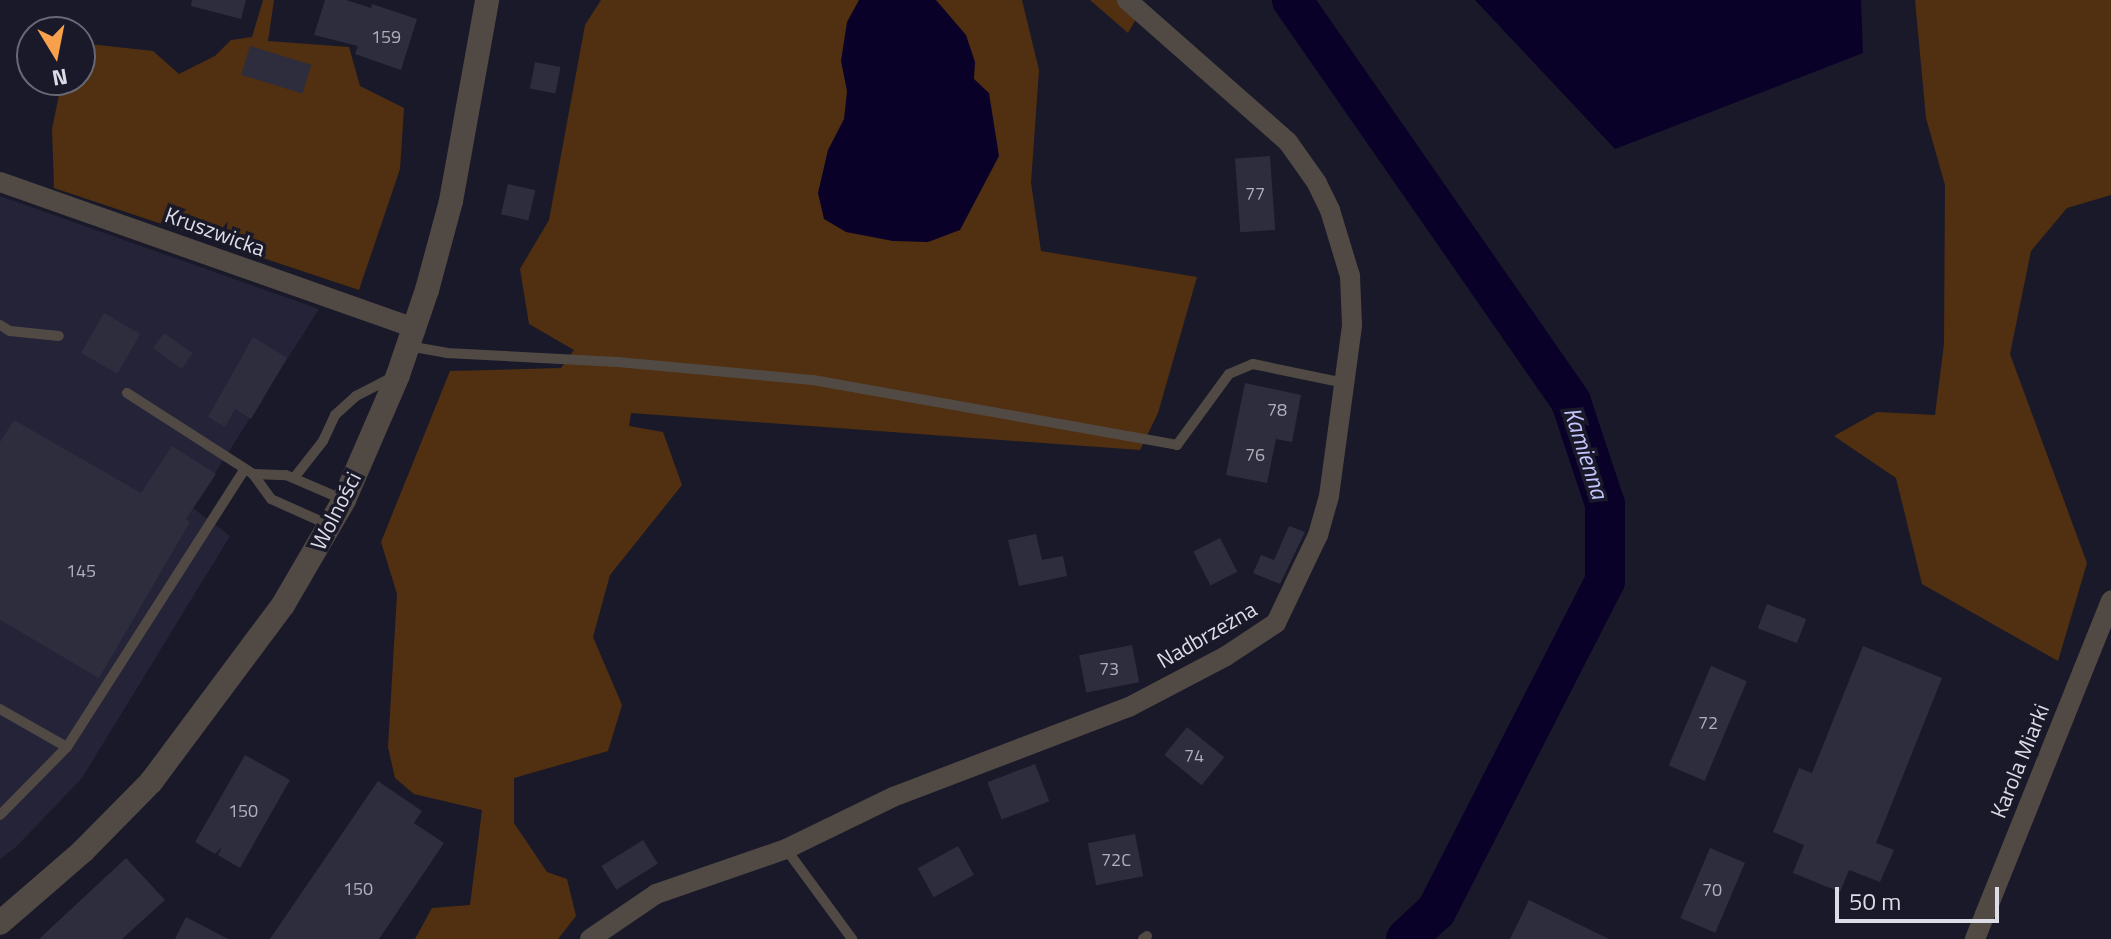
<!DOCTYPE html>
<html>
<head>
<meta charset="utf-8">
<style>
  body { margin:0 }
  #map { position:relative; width:2111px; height:939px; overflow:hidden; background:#1a1929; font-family:"Titillium Web",sans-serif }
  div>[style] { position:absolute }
  .built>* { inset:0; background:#242338 }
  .green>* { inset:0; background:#503010 }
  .water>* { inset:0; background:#0a0129 }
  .river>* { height:40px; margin:-20px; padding:0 20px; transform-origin:20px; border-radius:20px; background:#0a0129 }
  .building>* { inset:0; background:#2d2d3e; transform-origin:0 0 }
  .service>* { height:10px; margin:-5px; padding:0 5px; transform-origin:5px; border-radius:5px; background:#514a44 }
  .minor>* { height:20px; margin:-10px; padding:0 10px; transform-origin:10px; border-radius:10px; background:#514a44 }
  .tertiary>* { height:24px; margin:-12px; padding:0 12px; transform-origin:12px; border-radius:12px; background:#514a44 }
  span { translate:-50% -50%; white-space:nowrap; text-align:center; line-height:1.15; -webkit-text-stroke:7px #1a1929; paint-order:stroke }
  .number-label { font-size:18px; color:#b0b0bd }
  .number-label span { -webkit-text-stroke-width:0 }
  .street-label { font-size:22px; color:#dcdce7 }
  .water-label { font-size:24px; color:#c5c5fd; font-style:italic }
  .north { position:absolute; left:16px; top:16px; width:80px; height:80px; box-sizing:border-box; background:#1a1929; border:2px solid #686775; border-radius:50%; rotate:170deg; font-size:22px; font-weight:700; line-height:32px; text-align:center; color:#dcdce7 }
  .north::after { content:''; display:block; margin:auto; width:28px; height:36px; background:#f8a04b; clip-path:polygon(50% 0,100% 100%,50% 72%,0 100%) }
  .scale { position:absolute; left:1835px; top:887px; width:164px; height:36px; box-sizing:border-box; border:4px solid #dcdce7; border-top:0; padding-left:10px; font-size:24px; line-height:28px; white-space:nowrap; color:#dcdce7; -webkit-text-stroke:6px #1a1929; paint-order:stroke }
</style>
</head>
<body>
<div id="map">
  <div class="built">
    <div style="clip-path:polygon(0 196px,319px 309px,193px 508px,230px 536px,82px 778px,17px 846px,0 859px)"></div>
  </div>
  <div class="green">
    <div style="clip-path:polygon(263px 0,274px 0,268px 41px,349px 47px,360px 86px,404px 108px,400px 169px,359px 290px,54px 188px,52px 129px,62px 80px,80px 80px,80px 43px,153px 51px,179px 74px,215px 56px,231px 40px,252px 37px)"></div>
    <div style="clip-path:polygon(601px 0,1022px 0,1039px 70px,1031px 183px,1041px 251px,1197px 277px,1158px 413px,1140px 450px,631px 413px,629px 426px,663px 432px,682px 485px,610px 575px,593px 637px,622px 705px,608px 751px,514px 778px,514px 823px,547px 872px,567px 879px,576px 916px,558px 939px,415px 939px,432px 908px,470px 905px,482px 810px,414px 794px,395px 778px,388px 747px,397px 594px,381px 542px,450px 371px,561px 368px,574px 350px,529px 324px,520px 269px,549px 220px,585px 25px)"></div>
    <div style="clip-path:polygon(1090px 0,1118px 0,1136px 19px,1128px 33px)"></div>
    <div style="clip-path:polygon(1915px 0,2111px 0,2111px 195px,2067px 208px,2031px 251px,2010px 354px,2087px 563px,2058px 661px,1922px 584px,1896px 478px,1834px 436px,1877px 412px,1935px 415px,1944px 344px,1945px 185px,1926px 118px)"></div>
  </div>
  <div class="water">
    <div style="clip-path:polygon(859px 0,936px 0,966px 35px,975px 62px,974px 79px,989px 93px,999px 156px,960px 230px,928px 242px,893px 241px,846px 232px,824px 219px,818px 193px,828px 150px,844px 119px,847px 91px,841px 61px,847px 22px)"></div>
    <div style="clip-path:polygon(1475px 0,1861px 0,1863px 53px,1615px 149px)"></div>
  </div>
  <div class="river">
    <div style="left:1292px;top:0;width:489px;rotate:55.2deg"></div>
    <div style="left:1571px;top:402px;width:108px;rotate:71.6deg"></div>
    <div style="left:1605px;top:504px;width:77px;rotate:90deg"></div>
    <div style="left:1605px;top:581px;width:371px;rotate:117.1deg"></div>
    <div style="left:1436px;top:911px;width:41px;rotate:137deg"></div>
  </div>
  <div class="building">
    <div style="clip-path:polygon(192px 0,246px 0,241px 19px,191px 6px)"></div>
    <div style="clip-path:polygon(325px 0,346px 0,371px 8px,372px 4px,417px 19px,401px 70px,355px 54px,358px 46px,314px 35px)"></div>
    <div style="left:250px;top:46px;width:64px;height:30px;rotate:17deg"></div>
    <div style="left:535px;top:62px;width:26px;height:27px;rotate:11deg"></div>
    <div style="left:1270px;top:156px;width:74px;height:35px;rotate:86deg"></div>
    <div style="left:508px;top:184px;width:28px;height:31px;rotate:13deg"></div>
    <div style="left:104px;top:313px;width:42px;height:46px;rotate:30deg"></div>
    <div style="left:164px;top:333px;width:35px;height:19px;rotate:35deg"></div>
    <div style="clip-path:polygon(253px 337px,287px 358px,251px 419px,235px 409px,225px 427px,208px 417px)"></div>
    <div style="clip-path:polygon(1245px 383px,1301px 395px,1292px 442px,1276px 439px,1267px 483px,1226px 475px)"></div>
    <div style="clip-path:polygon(14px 420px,141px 493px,172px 446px,216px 474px,186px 519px,190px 522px,99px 678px,0 620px,0 442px)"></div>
    <div style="clip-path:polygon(1289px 526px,1305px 532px,1280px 584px,1253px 573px,1261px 555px,1274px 560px)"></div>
    <div style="clip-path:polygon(1036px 534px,1042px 560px,1063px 556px,1067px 576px,1019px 586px,1008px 540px)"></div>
    <div style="left:1220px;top:538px;width:38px;height:30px;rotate:63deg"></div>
    <div style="left:1767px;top:604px;width:42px;height:26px;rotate:21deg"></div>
    <div style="left:1132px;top:645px;width:38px;height:54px;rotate:79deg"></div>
    <div style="clip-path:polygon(1863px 646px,1942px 678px,1876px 843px,1894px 850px,1880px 882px,1849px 870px,1840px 892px,1793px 873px,1804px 845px,1773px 832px,1799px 768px,1812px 773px)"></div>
    <div style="left:1711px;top:666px;width:39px;height:108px;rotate:23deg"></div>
    <div style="left:1187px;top:727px;width:48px;height:36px;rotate:39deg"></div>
    <div style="clip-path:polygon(245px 755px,290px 780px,240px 868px,218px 855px,222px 847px,215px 854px,195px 842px)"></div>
    <div style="left:1035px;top:764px;width:40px;height:51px;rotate:69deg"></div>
    <div style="clip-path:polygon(378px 781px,422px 811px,414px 823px,444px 843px,379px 939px,270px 939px)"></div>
    <div style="left:1135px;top:834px;width:43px;height:48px;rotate:79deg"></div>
    <div style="left:643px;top:840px;width:28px;height:49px;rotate:58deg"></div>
    <div style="left:958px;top:846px;width:33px;height:46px;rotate:61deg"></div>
    <div style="left:1710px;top:848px;width:38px;height:76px;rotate:23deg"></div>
    <div style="clip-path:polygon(126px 858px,165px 900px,122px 939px,39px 939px)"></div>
    <div style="clip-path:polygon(1529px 900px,1609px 939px,1510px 939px)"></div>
    <div style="clip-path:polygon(186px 917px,228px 939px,175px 939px)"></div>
  </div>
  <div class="service">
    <div style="left:0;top:325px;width:12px;rotate:31deg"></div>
    <div style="left:10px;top:331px;width:49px;rotate:5.8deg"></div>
    <div style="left:408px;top:346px;width:39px;rotate:10deg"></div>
    <div style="left:446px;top:353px;width:172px;rotate:3deg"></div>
    <div style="left:618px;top:362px;width:196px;rotate:5.3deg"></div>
    <div style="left:813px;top:380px;width:370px;rotate:10.1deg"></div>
    <div style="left:1177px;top:445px;width:88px;rotate:-53.8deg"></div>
    <div style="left:1229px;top:374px;width:26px;rotate:-23deg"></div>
    <div style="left:1253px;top:364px;width:94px;rotate:11.7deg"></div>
    <div style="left:127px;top:393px;width:150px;rotate:32.7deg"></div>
    <div style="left:253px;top:474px;width:33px;rotate:2deg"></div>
    <div style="left:286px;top:475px;width:61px;rotate:23.2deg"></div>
    <div style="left:253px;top:474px;width:31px;rotate:54deg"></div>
    <div style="left:271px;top:499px;width:64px;rotate:24.1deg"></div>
    <div style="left:294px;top:478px;width:47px;rotate:-51.9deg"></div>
    <div style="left:323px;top:441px;width:29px;rotate:-65deg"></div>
    <div style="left:335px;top:415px;width:28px;rotate:-42deg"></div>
    <div style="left:356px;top:396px;width:42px;rotate:-27.2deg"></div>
    <div style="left:0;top:709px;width:77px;rotate:29.6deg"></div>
    <div style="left:0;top:815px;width:95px;rotate:-45.4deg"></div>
    <div style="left:67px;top:747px;width:330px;rotate:-57.4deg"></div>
    <div style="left:786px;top:849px;width:112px;rotate:53.7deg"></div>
    <div style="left:1143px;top:939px;width:5px;rotate:-37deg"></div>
  </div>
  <div class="minor">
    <div style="left:0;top:182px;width:439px;rotate:19.4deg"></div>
    <div style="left:590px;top:939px;width:80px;rotate:-34.3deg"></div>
    <div style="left:656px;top:894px;width:138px;rotate:-19.1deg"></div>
    <div style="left:786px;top:849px;width:119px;rotate:-25.9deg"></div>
    <div style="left:893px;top:797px;width:253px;rotate:-20.9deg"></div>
    <div style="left:1129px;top:707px;width:110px;rotate:-27.7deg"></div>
    <div style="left:1226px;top:656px;width:60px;rotate:-33.4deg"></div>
    <div style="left:1276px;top:623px;width:98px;rotate:-64.5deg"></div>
    <div style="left:1318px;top:535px;width:41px;rotate:-74.2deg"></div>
    <div style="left:1329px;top:496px;width:173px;rotate:-82.3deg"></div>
    <div style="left:1352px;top:325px;width:49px;rotate:-92.3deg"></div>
    <div style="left:1350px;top:276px;width:69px;rotate:-106.9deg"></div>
    <div style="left:1330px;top:210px;width:30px;rotate:-116deg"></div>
    <div style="left:1317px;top:183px;width:50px;rotate:-125.3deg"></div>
    <div style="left:1288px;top:142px;width:215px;rotate:-138.6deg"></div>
    <div style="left:1975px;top:939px;width:365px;rotate:-68.1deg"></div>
  </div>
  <div class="tertiary">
    <div style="left:0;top:923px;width:110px;rotate:-40.9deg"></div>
    <div style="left:83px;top:851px;width:97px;rotate:-45.4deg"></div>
    <div style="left:151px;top:782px;width:221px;rotate:-53.3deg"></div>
    <div style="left:283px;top:605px;width:121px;rotate:-59.8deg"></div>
    <div style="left:344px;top:500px;width:136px;rotate:-66.6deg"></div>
    <div style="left:398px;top:375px;width:90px;rotate:-71.2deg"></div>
    <div style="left:427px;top:290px;width:92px;rotate:-74.9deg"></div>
    <div style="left:451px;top:201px;width:204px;rotate:-79.8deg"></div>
  </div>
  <div class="number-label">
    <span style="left:386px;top:37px">159</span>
    <span style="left:1255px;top:194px">77</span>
    <span style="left:1277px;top:410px">78</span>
    <span style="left:1255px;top:455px">76</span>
    <span style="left:81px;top:571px">145</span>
    <span style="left:1109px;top:669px">73</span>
    <span style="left:1708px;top:723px">72</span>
    <span style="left:1194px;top:756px">74</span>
    <span style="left:243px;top:811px">150</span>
    <span style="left:1116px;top:860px">72C</span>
    <span style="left:358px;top:889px">150</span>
    <span style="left:1712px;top:890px">70</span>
  </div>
  <div class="street-label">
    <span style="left:215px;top:232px;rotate:20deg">Kruszwicka</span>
    <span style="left:336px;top:511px;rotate:-63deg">Wolności</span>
    <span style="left:1207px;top:635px;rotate:-30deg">Nadbrzeżna</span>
    <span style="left:2020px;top:761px;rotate:-68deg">Karola Miarki</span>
  </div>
  <div class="water-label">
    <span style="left:1586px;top:453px;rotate:72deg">Kamienna</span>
  </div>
  <div class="north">N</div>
  <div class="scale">50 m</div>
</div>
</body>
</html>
